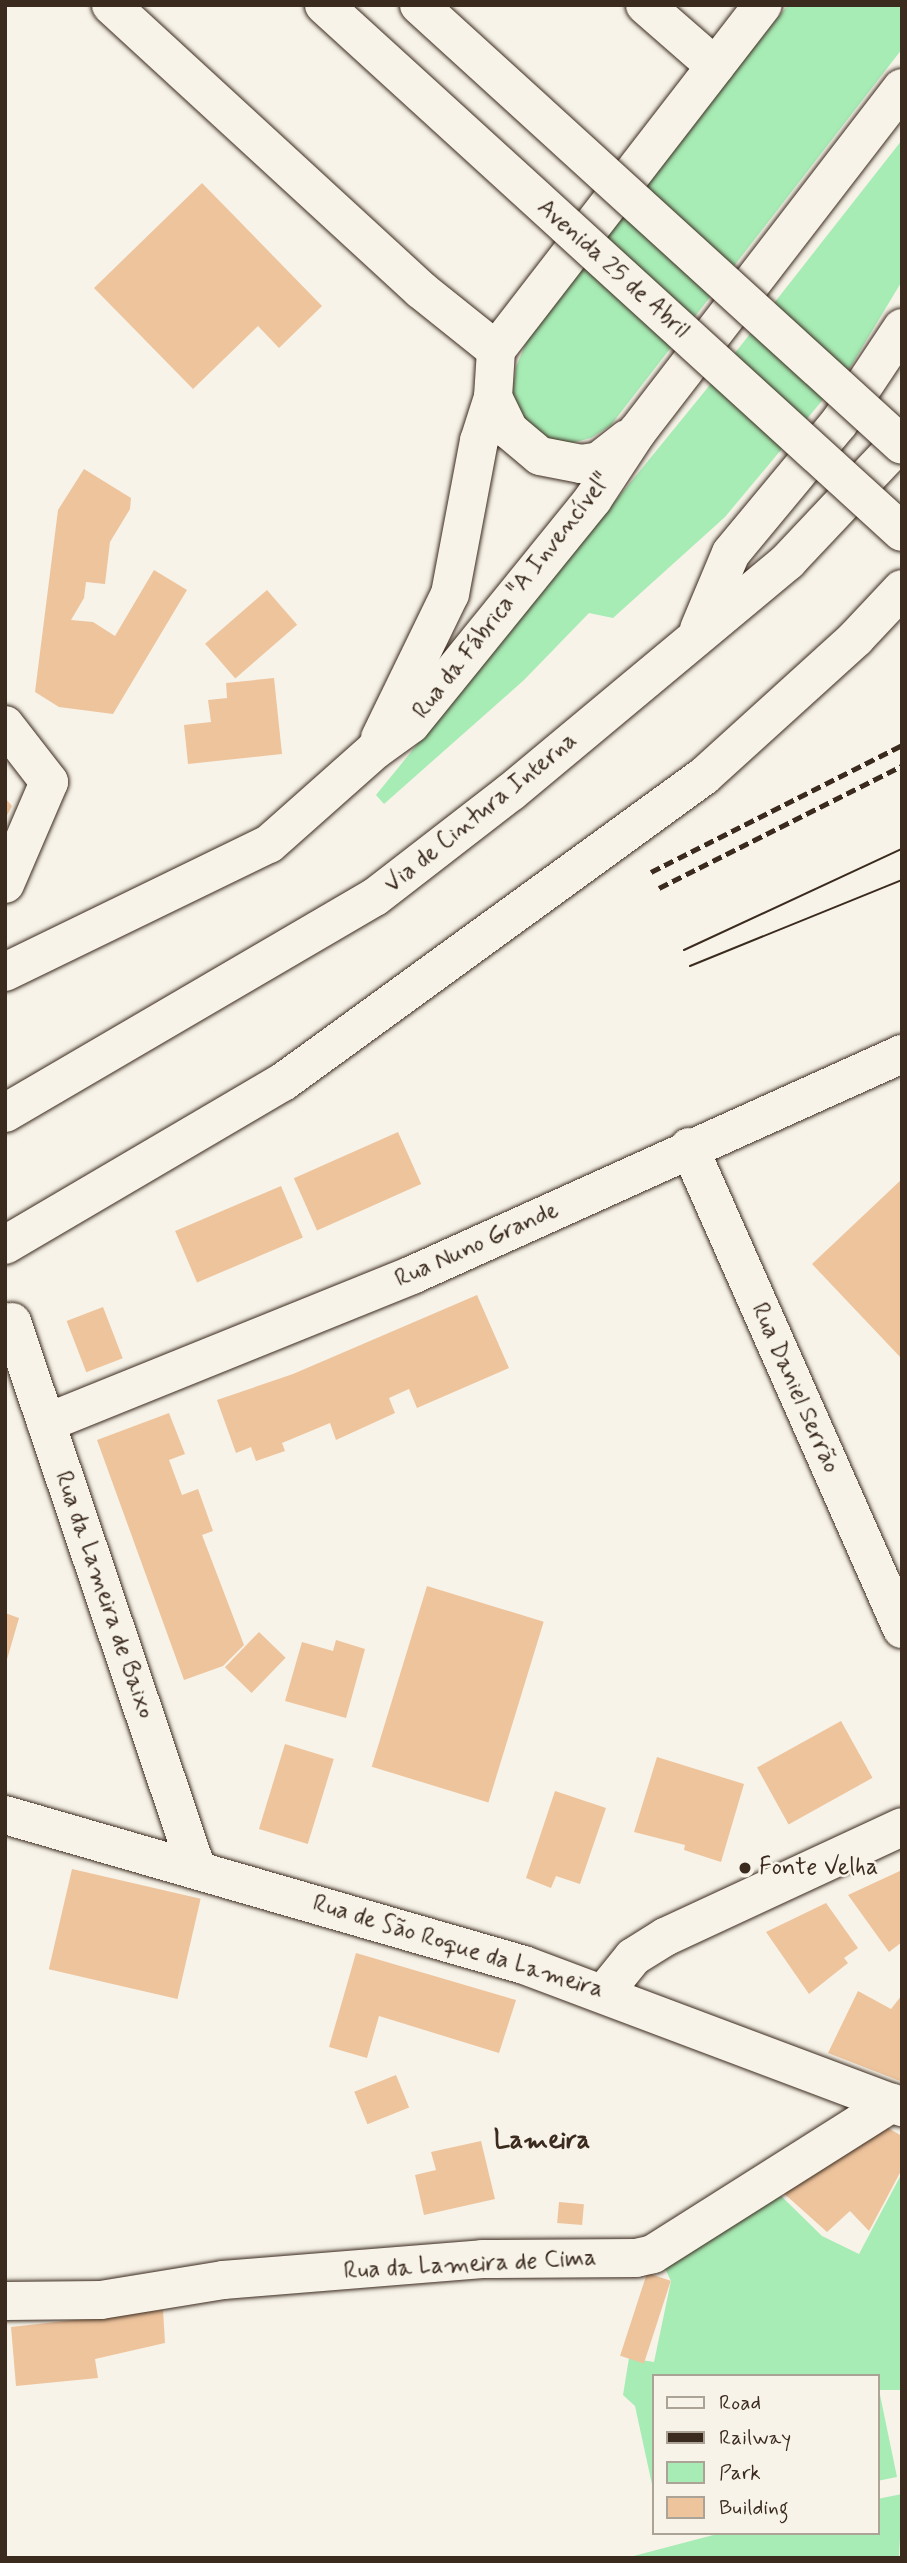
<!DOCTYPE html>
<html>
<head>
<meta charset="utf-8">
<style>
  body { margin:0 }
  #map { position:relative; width:907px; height:2563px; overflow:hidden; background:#f7f3e8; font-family:Mynerve,sans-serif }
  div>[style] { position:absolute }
  .green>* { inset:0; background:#a7ebb5 }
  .building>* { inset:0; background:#eec49d; transform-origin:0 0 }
  .roads { filter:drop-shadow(0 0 2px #3b2a1e) drop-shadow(0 0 2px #3b2a1e) }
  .street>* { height:38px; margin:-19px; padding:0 19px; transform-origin:19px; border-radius:19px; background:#f7f3e8 }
  .secondary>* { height:38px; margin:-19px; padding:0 19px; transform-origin:19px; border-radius:19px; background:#f7f3e8 }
  .highway>* { height:38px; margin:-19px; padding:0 19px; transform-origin:19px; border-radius:19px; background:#f7f3e8 }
  .tram>* { height:2px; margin:-1px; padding:0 1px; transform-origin:1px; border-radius:1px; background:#3b2a1e }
  .rail>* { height:5px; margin-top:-2.5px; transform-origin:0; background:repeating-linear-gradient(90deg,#3b2a1e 0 10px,transparent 0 15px) }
  .bridges { filter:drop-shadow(0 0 2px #3b2a1e) drop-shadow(0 0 2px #3b2a1e) }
  .secondary-bridge>* { height:38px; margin:-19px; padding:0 19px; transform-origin:19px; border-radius:19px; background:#f7f3e8 }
  .highway-bridge>* { height:38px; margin:-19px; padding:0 19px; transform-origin:19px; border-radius:19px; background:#f7f3e8 }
  .dots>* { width:19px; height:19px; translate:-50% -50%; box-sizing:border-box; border:4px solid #f7f3e8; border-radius:50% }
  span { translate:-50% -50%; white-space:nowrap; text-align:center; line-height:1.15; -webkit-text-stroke:5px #f7f3e8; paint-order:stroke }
  .street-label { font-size:24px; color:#3b2a1e }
  .poi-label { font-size:24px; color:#3b2a1e }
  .left { translate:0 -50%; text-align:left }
  .neighbourhood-label { font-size:26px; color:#3b2a1e; font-weight:700 }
  .frame { position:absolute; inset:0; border:7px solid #3b2a1e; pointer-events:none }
  .legend { position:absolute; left:652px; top:2374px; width:228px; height:161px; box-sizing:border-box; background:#f7f3e8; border:2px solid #aca397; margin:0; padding:9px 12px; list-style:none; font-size:21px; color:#3b2a1e }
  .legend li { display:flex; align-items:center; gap:14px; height:35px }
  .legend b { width:35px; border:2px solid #aca397 }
</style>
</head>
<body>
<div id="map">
  <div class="green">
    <div style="clip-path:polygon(788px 5px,902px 5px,902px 49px,611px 425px,591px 438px,568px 444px,534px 434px,511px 404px,516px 367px,536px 319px)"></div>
    <div style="clip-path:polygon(902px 140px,902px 281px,851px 366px,725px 517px,613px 618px,589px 613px,524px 680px,384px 804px,376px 795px,709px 386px)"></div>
    <div style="clip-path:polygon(902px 2173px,902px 2390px,879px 2390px,897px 2477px,877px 2481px,877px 2376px,653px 2376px,653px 2489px,635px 2406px,623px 2395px,629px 2358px,654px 2362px,671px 2281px,661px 2260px,776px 2191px,822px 2236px,859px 2254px)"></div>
    <div style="clip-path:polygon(902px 2494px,899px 2558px,626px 2558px,721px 2533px,877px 2533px,877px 2499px)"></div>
  </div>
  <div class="building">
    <div style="clip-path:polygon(202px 183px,322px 306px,279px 348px,258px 326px,193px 389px,94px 288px)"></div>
    <div style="clip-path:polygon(84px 469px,131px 498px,130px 509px,110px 542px,105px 584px,86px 582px,84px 598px,71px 620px,93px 622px,115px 636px,154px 570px,187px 590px,113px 714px,59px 707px,35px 692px,58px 510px)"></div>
    <div style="left:267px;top:590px;width:46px;height:82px;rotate:49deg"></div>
    <div style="clip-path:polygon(274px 678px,282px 754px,188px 764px,184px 725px,211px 722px,208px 700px,227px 698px,226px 683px)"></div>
    <div style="clip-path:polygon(5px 798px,12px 806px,5px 819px)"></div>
    <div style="left:398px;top:1132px;width:57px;height:114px;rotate:66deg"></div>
    <div style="clip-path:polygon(902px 1179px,902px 1359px,812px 1264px)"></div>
    <div style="left:281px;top:1186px;width:56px;height:115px;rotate:67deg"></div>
    <div style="clip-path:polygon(477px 1295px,509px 1368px,417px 1408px,409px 1389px,389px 1398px,395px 1413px,336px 1440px,330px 1423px,282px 1443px,285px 1451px,256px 1461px,251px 1447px,236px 1453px,217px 1400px,293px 1374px)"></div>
    <div style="left:103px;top:1307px;width:55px;height:39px;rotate:69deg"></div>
    <div style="clip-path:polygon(169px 1413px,185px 1454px,169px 1460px,182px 1495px,198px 1489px,213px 1531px,202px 1535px,244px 1645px,223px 1666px,184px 1680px,97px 1440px)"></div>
    <div style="left:427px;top:1586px;width:122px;height:189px;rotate:17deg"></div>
    <div style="clip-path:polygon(5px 1613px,19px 1618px,6px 1663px,5px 1663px)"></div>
    <div style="left:259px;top:1632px;width:37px;height:49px;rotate:44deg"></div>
    <div style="clip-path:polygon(336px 1640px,365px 1649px,346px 1718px,285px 1701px,302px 1642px,333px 1651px)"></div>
    <div style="left:841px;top:1721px;width:65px;height:96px;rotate:61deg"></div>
    <div style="left:285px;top:1744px;width:51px;height:89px;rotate:17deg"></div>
    <div style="clip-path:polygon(657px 1757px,744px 1784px,721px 1862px,684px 1850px,685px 1845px,634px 1832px)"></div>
    <div style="clip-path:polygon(555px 1791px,606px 1808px,580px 1884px,556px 1876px,551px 1888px,526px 1878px)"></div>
    <div style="left:72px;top:1869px;width:132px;height:103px;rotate:13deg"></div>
    <div style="clip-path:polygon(902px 1870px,902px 1942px,889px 1952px,848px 1895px)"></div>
    <div style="clip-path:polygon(826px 1903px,858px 1948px,844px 1958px,848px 1963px,809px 1994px,766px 1932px)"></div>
    <div style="clip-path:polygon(356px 1953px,516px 2000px,499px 2053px,379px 2016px,367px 2058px,329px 2047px)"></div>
    <div style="clip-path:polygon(858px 1991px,891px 2009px,902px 1995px,900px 2081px,828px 2053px)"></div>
    <div style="left:396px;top:2075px;width:35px;height:45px;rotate:68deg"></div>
    <div style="clip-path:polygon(881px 2124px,902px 2136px,902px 2169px,869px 2231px,850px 2211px,827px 2232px,779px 2189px)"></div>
    <div style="clip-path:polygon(481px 2141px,495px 2199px,424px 2215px,415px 2175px,436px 2170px,431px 2152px)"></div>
    <div style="left:559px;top:2202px;width:25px;height:21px;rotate:5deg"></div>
    <div style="left:647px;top:2273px;width:25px;height:87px;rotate:18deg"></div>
    <div style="clip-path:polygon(163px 2310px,165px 2343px,95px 2359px,98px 2378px,16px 2386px,11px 2327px)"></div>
  </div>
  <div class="roads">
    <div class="street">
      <div style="left:5px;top:725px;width:72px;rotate:52.3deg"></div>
      <div style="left:49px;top:782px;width:111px;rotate:113.3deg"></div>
      <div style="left:689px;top:1147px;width:527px;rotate:66.16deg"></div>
      <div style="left:12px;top:1322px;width:575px;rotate:71.34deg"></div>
      <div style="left:46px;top:1423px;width:395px;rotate:-22deg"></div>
      <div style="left:412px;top:1275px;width:538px;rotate:-24.28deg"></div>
      <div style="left:5px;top:2301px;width:96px;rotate:-0.6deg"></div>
      <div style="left:101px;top:2300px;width:124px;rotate:-9.3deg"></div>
      <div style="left:223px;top:2280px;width:260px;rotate:-4.6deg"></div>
      <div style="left:482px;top:2259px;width:154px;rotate:-0.4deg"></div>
      <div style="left:636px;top:2258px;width:17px;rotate:-13deg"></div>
      <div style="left:653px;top:2254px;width:283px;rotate:-32.3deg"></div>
    </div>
    <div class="secondary">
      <div style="left:111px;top:5px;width:421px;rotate:42.6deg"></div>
      <div style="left:421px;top:290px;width:96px;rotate:38.7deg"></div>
      <div style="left:645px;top:5px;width:93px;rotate:41.1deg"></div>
      <div style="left:493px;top:397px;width:37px;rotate:64deg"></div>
      <div style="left:509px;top:430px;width:40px;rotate:40deg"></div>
      <div style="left:540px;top:456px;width:42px;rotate:11deg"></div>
      <div style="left:581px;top:464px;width:18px;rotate:-9deg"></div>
      <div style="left:599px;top:461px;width:36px;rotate:-38deg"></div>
      <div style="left:380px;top:738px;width:160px;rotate:-64.1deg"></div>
      <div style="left:450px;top:594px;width:156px;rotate:-79.3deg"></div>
      <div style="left:479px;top:441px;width:46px;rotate:-72.3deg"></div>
      <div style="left:493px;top:397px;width:47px;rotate:-86.3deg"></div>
      <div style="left:496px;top:350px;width:436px;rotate:-52.3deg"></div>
      <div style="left:5px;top:972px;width:293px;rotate:-25.9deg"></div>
      <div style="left:269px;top:844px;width:142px;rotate:-41.6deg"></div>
      <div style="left:375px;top:750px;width:44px;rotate:-35.8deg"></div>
      <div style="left:411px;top:724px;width:289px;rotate:-51deg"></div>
      <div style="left:593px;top:499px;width:80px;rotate:-56.7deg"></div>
      <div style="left:637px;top:432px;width:434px;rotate:-52.4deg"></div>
      <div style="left:5px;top:1815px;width:540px;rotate:16.12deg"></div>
      <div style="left:524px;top:1965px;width:404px;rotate:20.6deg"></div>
      <div style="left:604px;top:1993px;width:46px;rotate:-51.1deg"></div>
      <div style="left:633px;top:1957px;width:38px;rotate:-32deg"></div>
      <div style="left:665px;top:1937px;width:261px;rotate:-24.9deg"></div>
    </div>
    <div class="highway">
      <div style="left:699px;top:629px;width:82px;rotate:-67.2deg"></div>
      <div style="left:731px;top:553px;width:169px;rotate:-50.3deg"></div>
      <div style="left:839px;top:423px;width:114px;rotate:-56.4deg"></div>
      <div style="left:5px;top:1113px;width:428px;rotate:-30.3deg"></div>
      <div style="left:375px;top:897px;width:172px;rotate:-37.7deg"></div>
      <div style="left:511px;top:792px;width:361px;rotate:-39.8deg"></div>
      <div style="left:788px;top:561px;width:166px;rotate:-46.7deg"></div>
    </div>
  </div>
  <div class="tram">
    <div style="left:684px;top:950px;width:240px;rotate:-24.9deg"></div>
    <div style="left:690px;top:966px;width:229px;rotate:-22.1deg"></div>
  </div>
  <div class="rail">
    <div style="left:651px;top:872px;width:281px;rotate:-26.8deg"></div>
    <div style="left:659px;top:888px;width:272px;rotate:-26.7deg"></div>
  </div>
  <div class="bridges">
    <div class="secondary-bridge">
      <div style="left:324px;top:5px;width:782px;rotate:42.36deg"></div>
      <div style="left:419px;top:5px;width:653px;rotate:42.33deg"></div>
    </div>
    <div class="highway-bridge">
      <div style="left:5px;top:1245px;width:322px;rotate:-30.4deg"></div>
      <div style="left:283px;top:1082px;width:520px;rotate:-36.01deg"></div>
      <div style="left:704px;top:776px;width:205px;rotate:-42.2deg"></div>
      <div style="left:856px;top:638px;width:67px;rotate:-46.8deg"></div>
    </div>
  </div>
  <div class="dots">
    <div style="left:745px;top:1868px;background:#3b2a1e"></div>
  </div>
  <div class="street-label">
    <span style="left:613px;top:269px;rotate:42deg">Avenida 25 de Abril</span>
    <span style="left:512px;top:596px;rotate:-52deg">Rua da Fábrica "A Invencível"</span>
    <span style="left:481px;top:813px;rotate:-39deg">Via de Cintura Interna</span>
    <span style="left:477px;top:1245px;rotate:-24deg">Rua Nuno Grande</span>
    <span style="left:795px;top:1388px;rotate:66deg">Rua Daniel Serrão</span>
    <span style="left:104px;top:1595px;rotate:71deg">Rua da Lameira de Baixo</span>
    <span style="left:458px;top:1947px;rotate:17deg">Rua de São Roque da Lameira</span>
    <span style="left:470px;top:2265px;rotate:-3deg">Rua da Lameira de Cima</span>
  </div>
  <div class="poi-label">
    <span class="left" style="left:759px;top:1868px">Fonte Velha</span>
  </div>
  <div class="neighbourhood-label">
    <span style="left:542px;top:2142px">Lameira</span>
  </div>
  <div class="frame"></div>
  <ul class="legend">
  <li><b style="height:9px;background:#f7f3e8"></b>Road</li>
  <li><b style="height:9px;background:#3b2a1e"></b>Railway</li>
  <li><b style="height:19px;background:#a7ebb5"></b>Park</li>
  <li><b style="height:19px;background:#eec49d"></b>Building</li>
  </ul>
</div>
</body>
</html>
